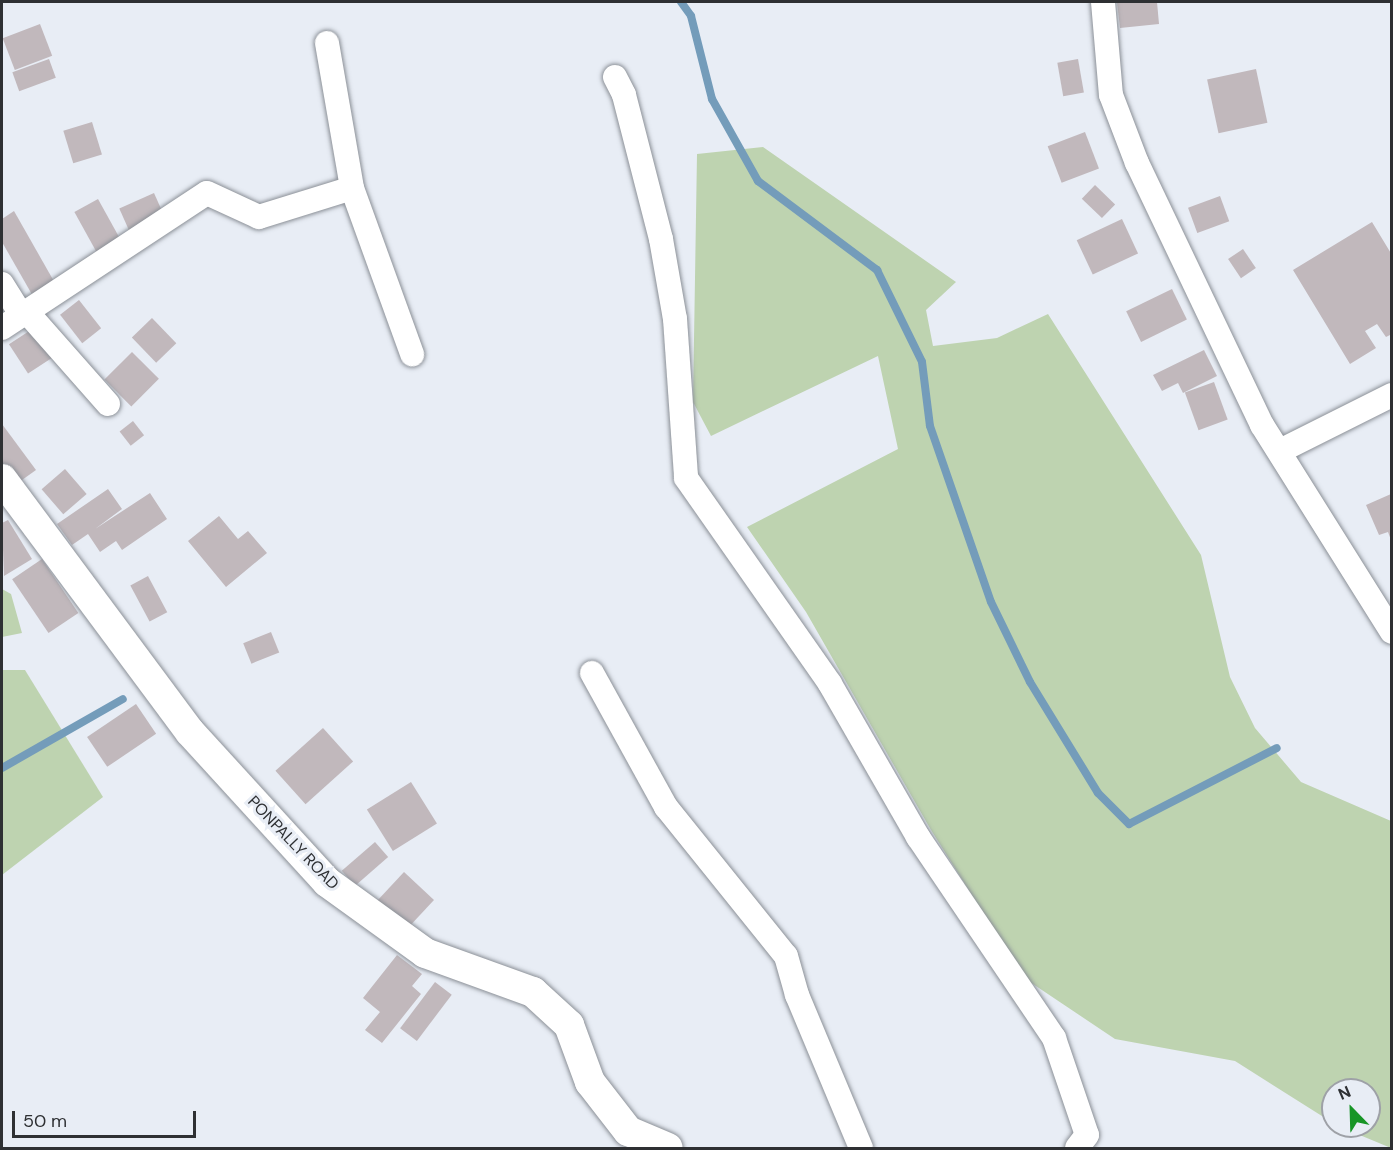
<!DOCTYPE html>
<html>
<head>
<meta charset="utf-8">
<style>
  body { margin:0 }
  #map { position:relative; width:1393px; height:1150px; overflow:hidden; background:#e8edf5; font-family:"DM Sans",sans-serif }
  div>[style] { position:absolute }
  .green>* { inset:0; background:#bed3b0 }
  .stream>* { height:8px; margin:-4px; padding:0 4px; transform-origin:4px; border-radius:4px; background:#749cba }
  .building>* { inset:0; background:#c1b8bc; transform-origin:0 0 }
  .roads { filter:drop-shadow(0 0 2px #8b9097) drop-shadow(0 0 2px #8b9097) }
  .minor>* { height:24px; margin:-12px; padding:0 12px; transform-origin:12px; border-radius:12px; background:#fff }
  .major>* { height:30px; margin:-15px; padding:0 15px; transform-origin:15px; border-radius:15px; background:#fff }
  span { translate:-50% -50%; white-space:nowrap; text-align:center; line-height:1.15; -webkit-text-stroke:6px #e8edf5; paint-order:stroke }
  .street-label { font-size:16px; color:#2e3033 }
  .frame { position:absolute; inset:0; border:3px solid #2e3033; pointer-events:none }
  .north { position:absolute; left:1321px; top:1078px; width:60px; height:60px; box-sizing:border-box; background:#e8edf5; border:2px solid #9ea1a7; border-radius:50%; rotate:337deg; font-size:16px; font-weight:700; line-height:24px; text-align:center; color:#2e3033 }
  .north::after { content:''; display:block; margin:auto; width:21px; height:27px; background:#179526; clip-path:polygon(50% 0,100% 100%,50% 72%,0 100%) }
  .scale { position:absolute; left:12px; top:1111px; width:184px; height:27px; box-sizing:border-box; border:3px solid #2e3033; border-top:0; padding-left:8px; font-size:18px; line-height:21px; white-space:nowrap; color:#2e3033; -webkit-text-stroke:4px #e8edf5; paint-order:stroke }
</style>
</head>
<body>
<div id="map">
  <div class="green">
    <div style="clip-path:polygon(763px 147px,956px 282px,926px 310px,933px 346px,997px 338px,1048px 314px,1201px 555px,1230px 677px,1255px 728px,1301px 782px,1391px 821px,1391px 1148px,1338px 1126px,1369px 1126px,1369px 1090px,1333px 1090px,1333px 1123px,1235px 1061px,1115px 1039px,1024px 978px,931px 830px,806px 612px,747px 527px,898px 449px,878px 356px,711px 436px,693px 402px,697px 154px)"></div>
    <div style="clip-path:polygon(2px 589px,11px 594px,22px 633px,2px 637px)"></div>
    <div style="clip-path:polygon(2px 670px,25px 670px,103px 797px,2px 875px)"></div>
  </div>
  <div class="stream">
    <div style="left:681px;top:2px;width:17px;rotate:54deg"></div>
    <div style="left:691px;top:16px;width:86px;rotate:75.8deg"></div>
    <div style="left:712px;top:99px;width:94px;rotate:60.7deg"></div>
    <div style="left:758px;top:181px;width:149px;rotate:36.8deg"></div>
    <div style="left:877px;top:270px;width:102px;rotate:63.9deg"></div>
    <div style="left:922px;top:362px;width:64px;rotate:82.9deg"></div>
    <div style="left:930px;top:426px;width:186px;rotate:70.9deg"></div>
    <div style="left:991px;top:602px;width:89px;rotate:64deg"></div>
    <div style="left:1030px;top:682px;width:130px;rotate:58.5deg"></div>
    <div style="left:1098px;top:793px;width:44px;rotate:45deg"></div>
    <div style="left:1129px;top:824px;width:166px;rotate:-27.2deg"></div>
    <div style="left:2px;top:768px;width:139px;rotate:-29.7deg"></div>
  </div>
  <div class="building">
    <div style="clip-path:polygon(1117px 2px,1157px 2px,1159px 24px,1120px 28px)"></div>
    <div style="left:40px;top:24px;width:34px;height:40px;rotate:69deg"></div>
    <div style="left:49px;top:59px;width:20px;height:39px;rotate:70deg"></div>
    <div style="left:1078px;top:59px;width:34px;height:21px;rotate:80deg"></div>
    <div style="left:1256px;top:69px;width:55px;height:50px;rotate:78deg"></div>
    <div style="left:92px;top:122px;width:34px;height:30px;rotate:73deg"></div>
    <div style="left:1085px;top:132px;width:39px;height:40px;rotate:69deg"></div>
    <div style="left:1095px;top:185px;width:28px;height:19px;rotate:44deg"></div>
    <div style="left:154px;top:193px;width:35px;height:38px;rotate:66deg"></div>
    <div style="left:1220px;top:196px;width:27px;height:34px;rotate:70deg"></div>
    <div style="left:98px;top:199px;width:56px;height:27px;rotate:61deg"></div>
    <div style="clip-path:polygon(14px 211px,64px 299px,42px 312px,2px 242px,2px 219px)"></div>
    <div style="left:1122px;top:219px;width:38px;height:50px;rotate:65deg"></div>
    <div style="clip-path:polygon(1372px 222px,1392px 255px,1392px 334px,1386px 337px,1377px 324px,1365px 331px,1376px 348px,1350px 364px,1293px 270px)"></div>
    <div style="left:1243px;top:249px;width:23px;height:18px;rotate:56deg"></div>
    <div style="left:1172px;top:289px;width:34px;height:51px;rotate:64deg"></div>
    <div style="left:79px;top:300px;width:36px;height:24px;rotate:52deg"></div>
    <div style="left:152px;top:318px;width:35px;height:28px;rotate:46deg"></div>
    <div style="left:40px;top:324px;width:35px;height:37px;rotate:57deg"></div>
    <div style="clip-path:polygon(1204px 350px,1217px 376px,1183px 393px,1178px 383px,1162px 391px,1153px 375px)"></div>
    <div style="left:132px;top:352px;width:38px;height:39px;rotate:45deg"></div>
    <div style="left:1214px;top:382px;width:40px;height:31px;rotate:70deg"></div>
    <div style="left:133px;top:421px;width:18px;height:17px;rotate:52deg"></div>
    <div style="clip-path:polygon(2px 424px,36px 470px,15px 485px,2px 466px)"></div>
    <div style="left:65px;top:469px;width:33px;height:31px;rotate:49deg"></div>
    <div style="clip-path:polygon(108px 489px,122px 509px,95px 529px,150px 493px,167px 519px,122px 550px,116px 541px,100px 552px,88px 534px,72px 545px,57px 524px)"></div>
    <div style="clip-path:polygon(1391px 494px,1391px 540px,1388px 532px,1379px 535px,1366px 505px)"></div>
    <div style="clip-path:polygon(219px 516px,238px 539px,248px 531px,267px 553px,226px 587px,188px 541px)"></div>
    <div style="clip-path:polygon(8px 520px,32px 559px,4px 576px,2px 523px)"></div>
    <div style="left:42px;top:559px;width:65px;height:36px;rotate:56deg"></div>
    <div style="left:148px;top:576px;width:41px;height:20px;rotate:62deg"></div>
    <div style="left:271px;top:632px;width:22px;height:30px;rotate:68deg"></div>
    <div style="left:136px;top:704px;width:36px;height:59px;rotate:56deg"></div>
    <div style="left:323px;top:728px;width:45px;height:64px;rotate:48deg"></div>
    <div style="left:411px;top:782px;width:49px;height:52px;rotate:58deg"></div>
    <div style="left:375px;top:842px;width:20px;height:44px;rotate:49deg"></div>
    <div style="left:404px;top:872px;width:41px;height:41px;rotate:43deg"></div>
    <div style="clip-path:polygon(397px 955px,422px 974px,412px 986px,421px 994px,382px 1043px,365px 1030px,380px 1012px,363px 998px)"></div>
    <div style="left:435px;top:982px;width:21px;height:58px;rotate:37deg"></div>
  </div>
  <div class="roads">
    <div class="minor">
      <div style="left:1103px;top:2px;width:93px;rotate:85.1deg"></div>
      <div style="left:1111px;top:95px;width:73px;rotate:69.1deg"></div>
      <div style="left:1137px;top:163px;width:290px;rotate:64.5deg"></div>
      <div style="left:1262px;top:425px;width:244px;rotate:57.9deg"></div>
      <div style="left:327px;top:43px;width:147px;rotate:80.2deg"></div>
      <div style="left:352px;top:188px;width:177px;rotate:70.1deg"></div>
      <div style="left:615px;top:77px;width:20px;rotate:63deg"></div>
      <div style="left:624px;top:95px;width:149px;rotate:75.6deg"></div>
      <div style="left:661px;top:239px;width:81px;rotate:80.1deg"></div>
      <div style="left:675px;top:319px;width:159px;rotate:86deg"></div>
      <div style="left:686px;top:478px;width:251px;rotate:55deg"></div>
      <div style="left:830px;top:684px;width:177px;rotate:60.1deg"></div>
      <div style="left:918px;top:837px;width:243px;rotate:55.9deg"></div>
      <div style="left:1054px;top:1038px;width:102px;rotate:71.2deg"></div>
      <div style="left:1087px;top:1135px;width:16px;rotate:128deg"></div>
      <div style="left:2px;top:284px;width:36px;rotate:58deg"></div>
      <div style="left:26px;top:311px;width:124px;rotate:48.6deg"></div>
      <div style="left:2px;top:328px;width:245px;rotate:-33.4deg"></div>
      <div style="left:207px;top:193px;width:57px;rotate:24.8deg"></div>
      <div style="left:259px;top:217px;width:97px;rotate:-17.3deg"></div>
      <div style="left:1280px;top:451px;width:125px;rotate:-26.6deg"></div>
      <div style="left:592px;top:673px;width:153px;rotate:61.1deg"></div>
      <div style="left:666px;top:807px;width:191px;rotate:51.2deg"></div>
      <div style="left:786px;top:956px;width:41px;rotate:74.2deg"></div>
      <div style="left:797px;top:995px;width:166px;rotate:67.3deg"></div>
    </div>
    <div class="major">
      <div style="left:2px;top:479px;width:315px;rotate:53.4deg"></div>
      <div style="left:190px;top:732px;width:203px;rotate:47.6deg"></div>
      <div style="left:327px;top:882px;width:121px;rotate:35.9deg"></div>
      <div style="left:425px;top:953px;width:115px;rotate:19.9deg"></div>
      <div style="left:533px;top:992px;width:49px;rotate:42.5deg"></div>
      <div style="left:569px;top:1025px;width:61px;rotate:69.8deg"></div>
      <div style="left:590px;top:1082px;width:62px;rotate:52.2deg"></div>
      <div style="left:628px;top:1131px;width:43px;rotate:23deg"></div>
    </div>
  </div>
  <div class="street-label">
    <span style="left:293px;top:843px;rotate:46deg">PONPALLY ROAD</span>
  </div>
  <div class="frame"></div>
  <div class="north">N</div>
  <div class="scale">50 m</div>
</div>
</body>
</html>
